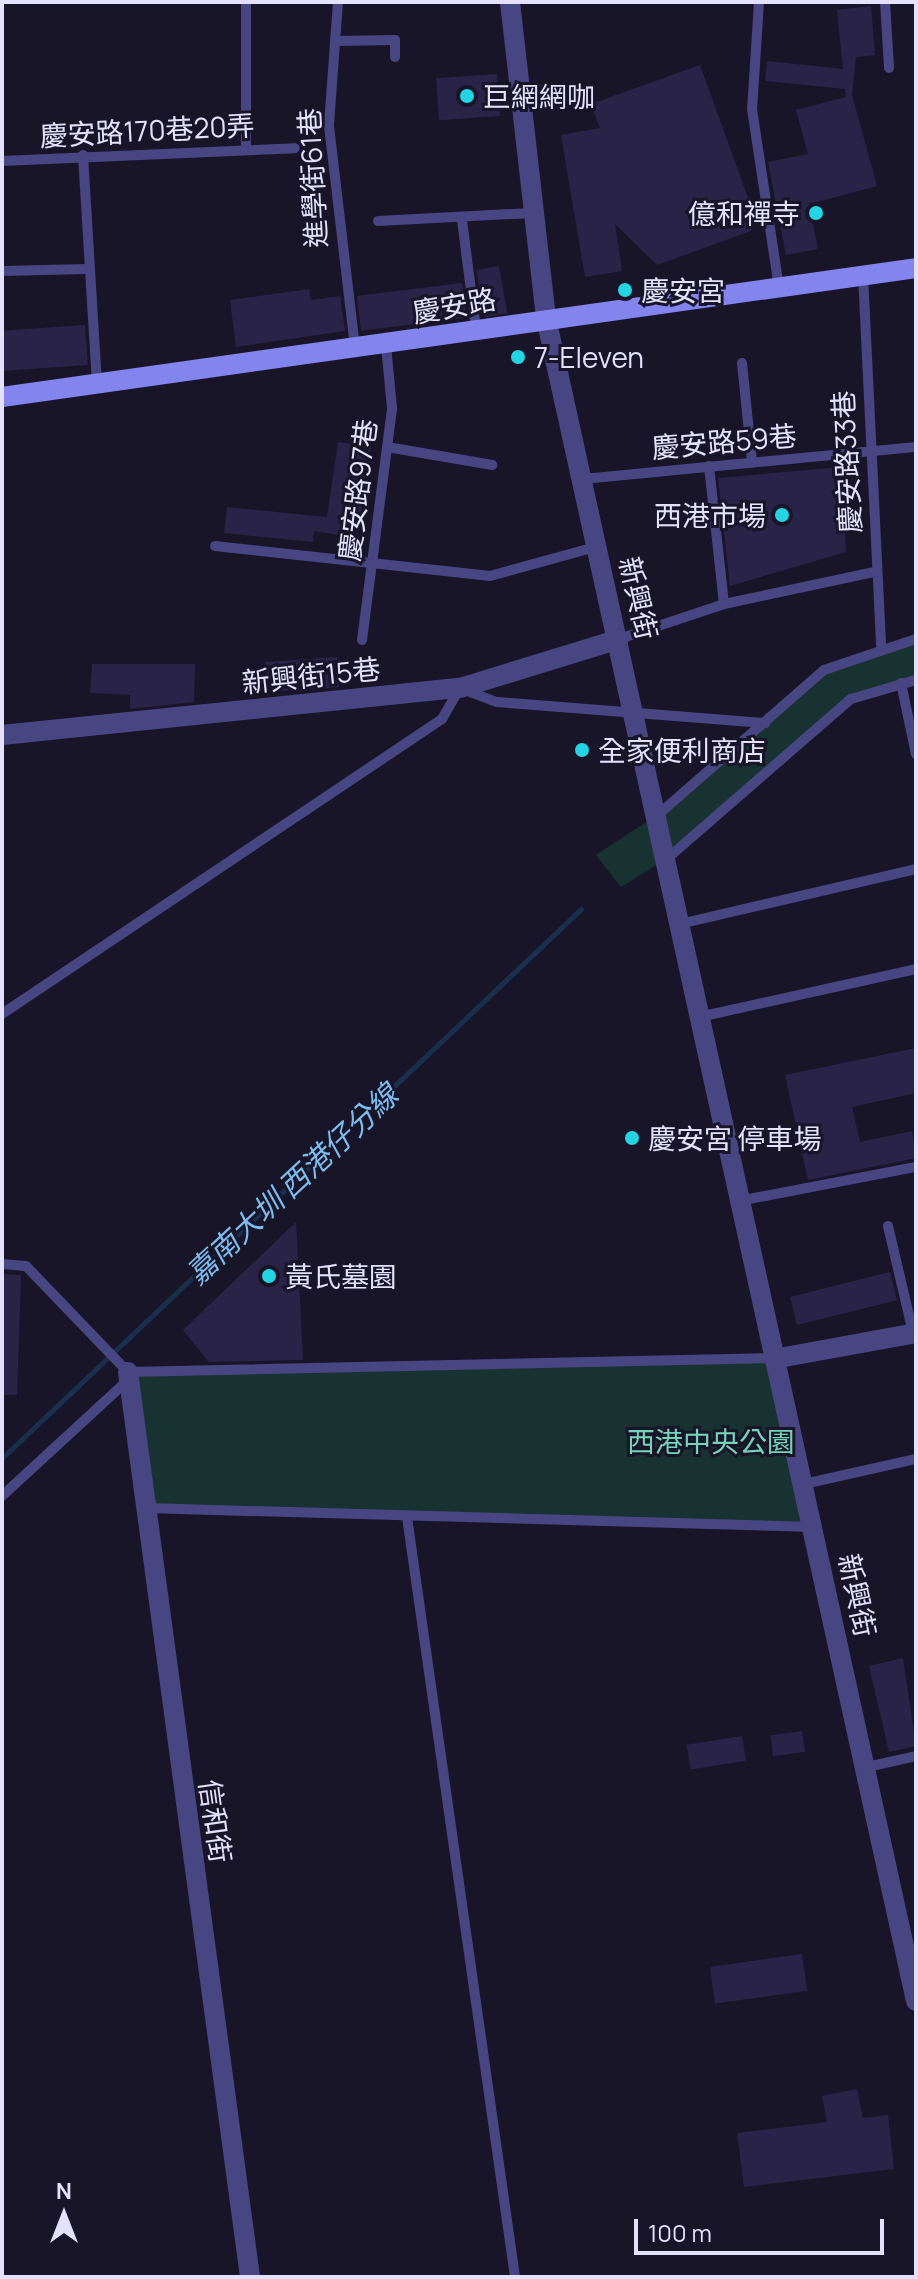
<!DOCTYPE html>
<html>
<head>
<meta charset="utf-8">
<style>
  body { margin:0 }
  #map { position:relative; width:918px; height:2279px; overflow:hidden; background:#181529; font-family:Manrope,"Noto Sans TC",sans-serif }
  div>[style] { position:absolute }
  .green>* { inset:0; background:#183231 }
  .stream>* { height:5px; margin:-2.5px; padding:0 2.5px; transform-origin:2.5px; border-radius:2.5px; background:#192f4e }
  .building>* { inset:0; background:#2a2348; transform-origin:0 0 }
  .lane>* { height:10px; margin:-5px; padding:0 5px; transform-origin:5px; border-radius:5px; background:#474682 }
  .street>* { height:20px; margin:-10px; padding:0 10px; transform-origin:10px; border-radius:10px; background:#474682 }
  .secondary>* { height:20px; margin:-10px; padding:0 10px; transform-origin:10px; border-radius:10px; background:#8484ef }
  .dots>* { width:22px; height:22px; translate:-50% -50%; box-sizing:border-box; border:4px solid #181529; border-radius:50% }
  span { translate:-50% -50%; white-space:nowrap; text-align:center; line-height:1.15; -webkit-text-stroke:6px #181529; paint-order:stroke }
  .poi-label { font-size:28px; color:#e3e1fb }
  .left { translate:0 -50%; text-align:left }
  .right { translate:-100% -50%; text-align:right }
  .street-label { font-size:28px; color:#e3e1fb }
  .park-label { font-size:28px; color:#75d3b9 }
  .water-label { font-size:30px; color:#7cbcee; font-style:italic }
  .frame { position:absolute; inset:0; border:4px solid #e3e1fb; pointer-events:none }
  .north { position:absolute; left:24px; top:2175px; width:80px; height:80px; -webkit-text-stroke:6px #181529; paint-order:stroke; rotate:0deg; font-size:22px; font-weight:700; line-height:32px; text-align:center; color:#e3e1fb }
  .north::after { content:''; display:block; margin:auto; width:28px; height:36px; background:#e3e1fb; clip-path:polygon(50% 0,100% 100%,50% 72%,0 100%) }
  .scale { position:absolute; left:634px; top:2219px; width:250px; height:36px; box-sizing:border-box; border:4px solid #e3e1fb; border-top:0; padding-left:10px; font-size:24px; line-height:28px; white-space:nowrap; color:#e3e1fb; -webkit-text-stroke:6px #181529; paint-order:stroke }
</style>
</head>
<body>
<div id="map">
  <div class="green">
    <div style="clip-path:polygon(916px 639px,916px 680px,851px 699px,669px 857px,621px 887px,596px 855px,660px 813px,824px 670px)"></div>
    <div style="clip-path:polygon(779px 1358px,815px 1527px,144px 1508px,128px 1372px)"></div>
  </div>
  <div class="stream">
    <div style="left:2px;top:1458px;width:798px;rotate:-43.48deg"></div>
  </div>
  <div class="building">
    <div style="clip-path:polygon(871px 6px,875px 55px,856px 57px,852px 95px,877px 186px,809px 204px,818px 249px,786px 255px,768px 162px,808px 154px,796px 110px,846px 97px,845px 89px,765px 81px,767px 61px,843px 69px,837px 10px)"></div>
    <div style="clip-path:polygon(700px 65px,751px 206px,751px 231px,657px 265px,615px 224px,622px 271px,585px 277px,561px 135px,600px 128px,591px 104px)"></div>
    <div style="left:497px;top:74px;width:42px;height:61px;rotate:86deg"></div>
    <div style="left:499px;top:266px;width:48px;height:23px;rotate:80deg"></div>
    <div style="left:462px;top:283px;width:35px;height:106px;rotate:83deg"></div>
    <div style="clip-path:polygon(309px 289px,311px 300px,340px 296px,345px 331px,236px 347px,230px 300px)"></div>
    <div style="left:85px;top:325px;width:40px;height:84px;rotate:86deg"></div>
    <div style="clip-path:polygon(338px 442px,371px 447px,357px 538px,314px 531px,313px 542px,224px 533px,227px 507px,327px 517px)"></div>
    <div style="clip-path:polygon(841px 467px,846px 552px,730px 586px,718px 478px)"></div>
    <div style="left:337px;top:657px;width:30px;height:72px;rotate:86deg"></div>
    <div style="clip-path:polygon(92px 664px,195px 664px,194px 702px,130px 709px,130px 695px,90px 693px)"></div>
    <div style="clip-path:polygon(916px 1048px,916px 1093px,852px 1107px,860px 1142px,912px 1131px,916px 1158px,808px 1180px,785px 1075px)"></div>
    <div style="clip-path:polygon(296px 1222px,303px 1360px,209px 1362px,183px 1330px)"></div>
    <div style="left:890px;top:1272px;width:29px;height:103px;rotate:76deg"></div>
    <div style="clip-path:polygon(2px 1274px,21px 1275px,17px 1395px,2px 1395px)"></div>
    <div style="clip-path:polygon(903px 1658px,916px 1746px,889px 1752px,869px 1666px)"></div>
    <div style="left:802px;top:1731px;width:21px;height:32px;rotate:82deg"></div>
    <div style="left:742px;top:1736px;width:25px;height:56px;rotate:81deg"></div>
    <div style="left:802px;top:1954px;width:37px;height:93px;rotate:82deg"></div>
    <div style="clip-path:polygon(857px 2089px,863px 2118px,888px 2115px,894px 2169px,744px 2187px,737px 2133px,827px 2122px,822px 2096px)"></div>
  </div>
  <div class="lane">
    <div style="left:338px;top:2px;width:124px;rotate:94.2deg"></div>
    <div style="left:329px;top:126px;width:223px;rotate:83.3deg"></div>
    <div style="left:759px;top:2px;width:107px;rotate:93.7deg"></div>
    <div style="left:752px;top:109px;width:180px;rotate:81.4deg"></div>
    <div style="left:885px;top:2px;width:66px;rotate:86.5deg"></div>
    <div style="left:335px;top:41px;width:60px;rotate:-1deg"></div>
    <div style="left:395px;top:40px;width:17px;rotate:90deg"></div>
    <div style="left:246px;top:149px;width:147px;rotate:-90deg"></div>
    <div style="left:83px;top:155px;width:229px;rotate:86.5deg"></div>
    <div style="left:2px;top:161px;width:293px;rotate:-2.5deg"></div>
    <div style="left:462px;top:220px;width:111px;rotate:82.7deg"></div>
    <div style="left:378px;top:221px;width:155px;rotate:-3deg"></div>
    <div style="left:2px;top:271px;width:84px;rotate:-1.4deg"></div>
    <div style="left:863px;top:275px;width:370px;rotate:87.2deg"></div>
    <div style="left:742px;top:363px;width:100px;rotate:84.2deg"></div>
    <div style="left:387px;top:447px;width:107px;rotate:9.7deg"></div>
    <div style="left:709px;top:466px;width:139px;rotate:83.8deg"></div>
    <div style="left:583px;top:479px;width:335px;rotate:-5.5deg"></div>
    <div style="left:215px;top:546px;width:277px;rotate:6.2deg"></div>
    <div style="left:490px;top:576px;width:113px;rotate:-15.4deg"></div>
    <div style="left:619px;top:639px;width:111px;rotate:-18.4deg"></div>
    <div style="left:724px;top:604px;width:154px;rotate:-12deg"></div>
    <div style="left:362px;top:640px;width:234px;rotate:-82.6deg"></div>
    <div style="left:392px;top:408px;width:62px;rotate:-95.5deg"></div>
    <div style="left:901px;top:683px;width:73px;rotate:78.1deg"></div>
    <div style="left:660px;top:813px;width:218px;rotate:-41.1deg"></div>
    <div style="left:824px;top:670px;width:97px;rotate:-18.6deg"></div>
    <div style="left:669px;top:857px;width:241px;rotate:-41deg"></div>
    <div style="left:851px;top:699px;width:68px;rotate:-16.3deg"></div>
    <div style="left:684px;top:923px;width:238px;rotate:-13.1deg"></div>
    <div style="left:2px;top:1014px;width:530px;rotate:-33.84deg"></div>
    <div style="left:442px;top:719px;width:36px;rotate:-60deg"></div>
    <div style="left:460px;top:688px;width:40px;rotate:21deg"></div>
    <div style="left:497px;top:702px;width:269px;rotate:4.5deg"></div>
    <div style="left:704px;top:1016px;width:217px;rotate:-12.5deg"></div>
    <div style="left:744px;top:1200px;width:175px;rotate:-10.9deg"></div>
    <div style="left:888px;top:1226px;width:110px;rotate:76.8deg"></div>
    <div style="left:2px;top:1264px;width:24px;rotate:5deg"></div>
    <div style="left:26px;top:1266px;width:147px;rotate:46.1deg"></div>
    <div style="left:128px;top:1372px;width:647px;rotate:-1.24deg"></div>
    <div style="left:804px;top:1484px;width:115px;rotate:-12.6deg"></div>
    <div style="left:2px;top:1496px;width:168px;rotate:-42.6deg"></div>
    <div style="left:146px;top:1508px;width:668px;rotate:1.63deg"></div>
    <div style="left:407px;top:1517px;width:768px;rotate:81.91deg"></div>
    <div style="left:867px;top:1767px;width:50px;rotate:-12.7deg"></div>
  </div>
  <div class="street">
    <div style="left:510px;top:2px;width:318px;rotate:83.5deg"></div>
    <div style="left:546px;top:318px;width:1723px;rotate:77.6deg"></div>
    <div style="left:2px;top:735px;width:460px;rotate:-5.9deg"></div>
    <div style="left:460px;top:688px;width:166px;rotate:-17.1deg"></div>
    <div style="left:779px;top:1358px;width:139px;rotate:-10.3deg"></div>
    <div style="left:128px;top:1372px;width:913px;rotate:82.32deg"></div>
  </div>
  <div class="secondary">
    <div style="left:2px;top:397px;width:923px;rotate:-8.03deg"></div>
  </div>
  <div class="dots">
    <div style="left:467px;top:96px;background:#25d4e2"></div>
    <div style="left:816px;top:213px;background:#25d4e2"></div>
    <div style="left:625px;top:290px;background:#25d4e2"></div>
    <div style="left:518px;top:357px;background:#25d4e2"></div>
    <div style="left:782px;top:515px;background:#25d4e2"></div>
    <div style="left:582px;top:750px;background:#25d4e2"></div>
    <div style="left:632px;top:1138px;background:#25d4e2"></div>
    <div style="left:269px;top:1276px;background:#25d4e2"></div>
  </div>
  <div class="poi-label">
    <span class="left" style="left:483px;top:96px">巨網網咖</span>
    <span class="right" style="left:800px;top:213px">億和禪寺</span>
    <span class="left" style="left:641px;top:290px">慶安宮</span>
    <span class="left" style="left:534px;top:357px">7-Eleven</span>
    <span class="right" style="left:766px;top:515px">西港市場</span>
    <span class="left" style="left:598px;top:750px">全家便利商店</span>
    <span class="left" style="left:648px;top:1138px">慶安宮 停車場</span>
    <span class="left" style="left:285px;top:1276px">黃氏墓園</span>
  </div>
  <div class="street-label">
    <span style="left:147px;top:130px;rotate:-3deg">慶安路170巷20弄</span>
    <span style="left:312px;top:178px;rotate:-93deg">進學街61巷</span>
    <span style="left:454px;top:305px;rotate:-10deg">慶安路</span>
    <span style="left:724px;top:441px;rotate:-5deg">慶安路59巷</span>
    <span style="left:846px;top:462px;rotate:-93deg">慶安路33巷</span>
    <span style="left:357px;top:490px;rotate:-83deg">慶安路97巷</span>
    <span style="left:639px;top:598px;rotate:77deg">新興街</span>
    <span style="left:311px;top:675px;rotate:-6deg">新興街15巷</span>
    <span style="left:858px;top:1595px;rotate:78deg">新興街</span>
    <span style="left:216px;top:1821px;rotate:82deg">信和街</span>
  </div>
  <div class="park-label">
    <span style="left:711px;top:1441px">西港中央公園</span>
  </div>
  <div class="water-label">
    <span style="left:292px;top:1184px;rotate:-43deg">嘉南大圳 西港仔分線</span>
  </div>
  <div class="frame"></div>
  <div class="north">N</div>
  <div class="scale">100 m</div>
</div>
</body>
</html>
